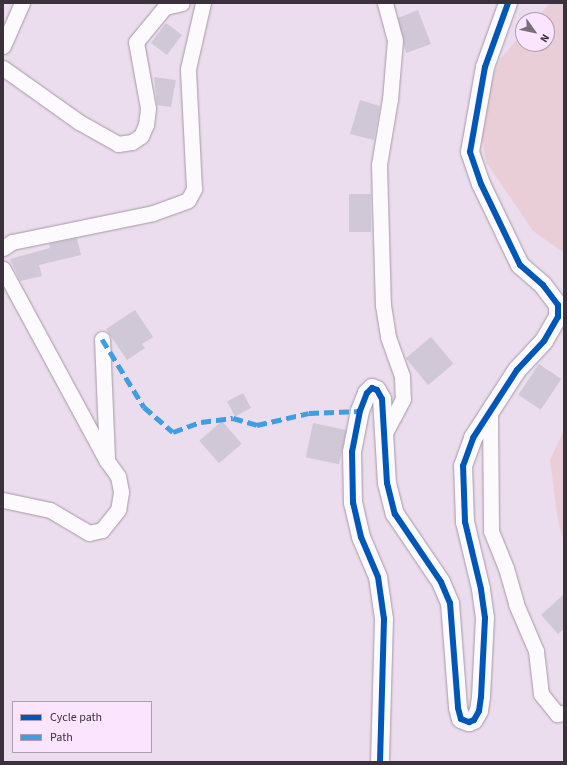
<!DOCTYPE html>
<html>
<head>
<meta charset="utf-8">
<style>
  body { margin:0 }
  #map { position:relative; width:567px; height:765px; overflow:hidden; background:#ebdded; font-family:"Source Sans 3",sans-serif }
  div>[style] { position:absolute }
  .green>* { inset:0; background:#eaced7 }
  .building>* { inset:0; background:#d0c8d6; transform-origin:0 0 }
  .roads { filter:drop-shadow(0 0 1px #a498a5) drop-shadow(0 0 1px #a498a5) }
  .minor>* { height:15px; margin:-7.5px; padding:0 7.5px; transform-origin:7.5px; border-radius:7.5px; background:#fcfafc }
  .tertiary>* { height:18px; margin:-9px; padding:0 9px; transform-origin:9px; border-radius:9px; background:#fcfafc }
  .quiet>* { height:5px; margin-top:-2.5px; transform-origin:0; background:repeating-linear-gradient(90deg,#3f9de2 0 10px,transparent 0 15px) }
  .cycleway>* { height:6px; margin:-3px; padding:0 3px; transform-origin:3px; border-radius:3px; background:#0057b8 }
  span { translate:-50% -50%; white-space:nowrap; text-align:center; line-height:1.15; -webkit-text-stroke:3px #fbe5fe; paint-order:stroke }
  .frame { position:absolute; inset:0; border:4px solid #3b313c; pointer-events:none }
  .legend { position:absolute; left:12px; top:701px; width:140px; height:52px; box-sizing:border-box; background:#fbe5fe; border:1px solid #ae9db0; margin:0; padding:5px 7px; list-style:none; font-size:12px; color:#3b313c }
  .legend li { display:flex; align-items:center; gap:8px; height:20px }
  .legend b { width:20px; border:1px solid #ae9db0 }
  .north { position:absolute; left:515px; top:12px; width:40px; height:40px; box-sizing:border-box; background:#fbe5fe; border:1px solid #ae9db0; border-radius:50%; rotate:123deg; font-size:11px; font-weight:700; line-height:16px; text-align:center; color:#3b313c }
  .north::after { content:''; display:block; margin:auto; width:14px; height:18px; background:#796d7a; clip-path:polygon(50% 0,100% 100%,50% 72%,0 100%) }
</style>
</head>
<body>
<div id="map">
  <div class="green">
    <div style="clip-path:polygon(550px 3px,564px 3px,564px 253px,533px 231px,486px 162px,478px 115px,500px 59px,523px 33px,523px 44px,547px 44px,547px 20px,535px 20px)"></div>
    <div style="clip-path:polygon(564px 430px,564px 542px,558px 521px,550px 460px)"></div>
  </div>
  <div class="building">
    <div style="clip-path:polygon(418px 10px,431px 44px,406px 53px,398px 18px)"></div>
    <div style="left:166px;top:23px;width:20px;height:25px;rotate:37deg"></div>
    <div style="clip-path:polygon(154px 77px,176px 80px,171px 107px,157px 105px)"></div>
    <div style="clip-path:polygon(360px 100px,380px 106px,374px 140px,350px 134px)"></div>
    <div style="left:349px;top:194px;width:22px;height:38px"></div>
    <div style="clip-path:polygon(77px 238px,81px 255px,39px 265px,42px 276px,20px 281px,10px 259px,50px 248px,49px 244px)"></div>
    <div style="clip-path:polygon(135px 310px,153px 337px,142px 344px,145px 348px,127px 360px,106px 329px)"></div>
    <div style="left:431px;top:337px;width:35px;height:33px;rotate:50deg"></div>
    <div style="left:539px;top:364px;width:27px;height:37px;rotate:34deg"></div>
    <div style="left:243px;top:393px;width:17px;height:18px;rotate:62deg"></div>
    <div style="left:222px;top:421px;width:30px;height:30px;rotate:49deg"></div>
    <div style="left:313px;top:423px;width:34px;height:35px;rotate:12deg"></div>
    <div style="clip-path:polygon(564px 594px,564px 629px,558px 634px,541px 615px)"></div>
  </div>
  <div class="roads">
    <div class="minor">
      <div style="left:385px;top:3px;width:38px;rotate:75deg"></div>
      <div style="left:395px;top:40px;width:59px;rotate:94.8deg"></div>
      <div style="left:390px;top:99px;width:67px;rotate:99.5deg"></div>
      <div style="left:379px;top:165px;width:140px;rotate:88.4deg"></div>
      <div style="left:383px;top:305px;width:32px;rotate:81deg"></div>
      <div style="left:388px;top:337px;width:41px;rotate:70.3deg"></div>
      <div style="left:402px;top:376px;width:23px;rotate:88deg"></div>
      <div style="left:403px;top:399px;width:38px;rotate:118deg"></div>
      <div style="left:3px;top:46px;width:47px;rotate:-66.2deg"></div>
      <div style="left:3px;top:68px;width:93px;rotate:35.4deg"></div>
      <div style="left:79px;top:122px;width:45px;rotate:29.4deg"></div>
      <div style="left:118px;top:144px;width:14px;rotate:-8deg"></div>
      <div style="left:132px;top:142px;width:11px;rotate:-34deg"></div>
      <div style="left:141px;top:136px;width:12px;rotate:-66deg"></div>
      <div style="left:146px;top:125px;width:17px;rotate:-83deg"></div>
      <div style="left:148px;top:108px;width:67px;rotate:-100.3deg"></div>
      <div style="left:136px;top:42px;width:45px;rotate:-50.4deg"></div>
      <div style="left:165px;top:7px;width:17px;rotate:-13deg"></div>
      <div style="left:3px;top:248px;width:11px;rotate:-34deg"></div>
      <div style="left:12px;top:242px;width:144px;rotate:-11.6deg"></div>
      <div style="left:153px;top:213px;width:37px;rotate:-20deg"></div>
      <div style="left:188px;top:200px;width:13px;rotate:-61deg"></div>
      <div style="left:194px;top:189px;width:120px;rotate:-92.9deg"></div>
      <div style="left:188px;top:69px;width:68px;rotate:-77.2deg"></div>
      <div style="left:3px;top:269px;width:218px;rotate:61.6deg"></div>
      <div style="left:107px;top:461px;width:19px;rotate:54deg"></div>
      <div style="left:118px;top:476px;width:16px;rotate:79deg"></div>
      <div style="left:121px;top:492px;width:18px;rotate:99deg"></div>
      <div style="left:118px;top:510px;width:26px;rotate:129deg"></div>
      <div style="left:102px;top:530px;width:13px;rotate:167deg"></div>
      <div style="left:89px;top:533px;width:45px;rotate:-149.5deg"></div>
      <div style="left:50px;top:510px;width:48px;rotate:-168deg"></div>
      <div style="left:102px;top:339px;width:119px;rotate:87.6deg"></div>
      <div style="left:490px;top:412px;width:119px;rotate:89.5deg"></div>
      <div style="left:491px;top:531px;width:40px;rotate:68deg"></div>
      <div style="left:506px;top:568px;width:37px;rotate:74deg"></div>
      <div style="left:516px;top:604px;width:51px;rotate:66.9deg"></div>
      <div style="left:536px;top:651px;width:43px;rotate:83.4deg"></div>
      <div style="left:541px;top:694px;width:26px;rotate:51deg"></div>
      <div style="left:557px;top:714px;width:7px;rotate:-8deg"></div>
    </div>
    <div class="tertiary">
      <div style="left:380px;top:762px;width:143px;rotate:-88.4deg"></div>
      <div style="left:384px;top:619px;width:42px;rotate:-98.1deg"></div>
      <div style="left:378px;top:577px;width:43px;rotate:-113deg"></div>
      <div style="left:361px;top:537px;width:35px;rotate:-103deg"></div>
      <div style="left:353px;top:503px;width:51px;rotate:-91.1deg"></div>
      <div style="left:352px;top:452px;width:42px;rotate:-79deg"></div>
      <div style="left:360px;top:411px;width:19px;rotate:-69deg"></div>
      <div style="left:367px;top:393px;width:7px;rotate:-45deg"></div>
      <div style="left:372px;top:388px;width:5px;rotate:22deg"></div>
      <div style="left:377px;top:390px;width:10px;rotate:61deg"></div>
      <div style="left:382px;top:399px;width:84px;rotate:86.6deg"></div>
      <div style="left:387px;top:483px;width:32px;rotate:76deg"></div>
      <div style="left:395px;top:514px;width:82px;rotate:55.9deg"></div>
      <div style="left:441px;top:582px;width:23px;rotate:67deg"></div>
      <div style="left:450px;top:603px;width:105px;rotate:85.6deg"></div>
      <div style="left:458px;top:708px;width:11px;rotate:75deg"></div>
      <div style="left:461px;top:719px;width:9px;rotate:21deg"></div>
      <div style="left:469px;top:722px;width:5px;rotate:-22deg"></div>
      <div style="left:474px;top:720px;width:10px;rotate:-61deg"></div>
      <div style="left:479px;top:711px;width:14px;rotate:-82deg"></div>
      <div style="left:481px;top:697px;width:79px;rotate:-87.1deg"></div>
      <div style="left:485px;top:618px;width:29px;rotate:-98deg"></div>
      <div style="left:481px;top:589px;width:69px;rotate:-103.4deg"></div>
      <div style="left:465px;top:522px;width:56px;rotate:-92deg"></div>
      <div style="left:463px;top:466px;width:30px;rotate:-70deg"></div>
      <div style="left:473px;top:438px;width:81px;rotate:-57.1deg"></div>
      <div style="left:517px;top:370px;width:40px;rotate:-47deg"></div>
      <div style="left:544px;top:341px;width:28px;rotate:-60deg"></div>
      <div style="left:558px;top:317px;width:12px;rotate:-90deg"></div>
      <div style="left:558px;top:305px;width:25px;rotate:-127deg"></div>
      <div style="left:543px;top:285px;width:30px;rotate:-139deg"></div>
      <div style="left:520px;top:265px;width:90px;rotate:-115.7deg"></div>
      <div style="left:481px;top:184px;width:34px;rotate:-109deg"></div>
      <div style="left:470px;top:152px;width:86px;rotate:-80deg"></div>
      <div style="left:485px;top:67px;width:68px;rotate:-70.2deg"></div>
    </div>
  </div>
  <div class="quiet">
    <div style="left:102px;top:339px;width:80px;rotate:58.3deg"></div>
    <div style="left:144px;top:407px;width:38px;rotate:41deg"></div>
    <div style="left:173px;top:432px;width:30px;rotate:-20deg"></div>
    <div style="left:201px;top:422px;width:32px;rotate:-7deg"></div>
    <div style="left:233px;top:418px;width:25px;rotate:16deg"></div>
    <div style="left:257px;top:425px;width:53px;rotate:-13deg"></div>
    <div style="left:309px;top:413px;width:51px;rotate:-2.2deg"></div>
  </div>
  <div class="cycleway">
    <div style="left:380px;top:762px;width:143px;rotate:-88.4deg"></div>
    <div style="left:384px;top:619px;width:42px;rotate:-98.1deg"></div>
    <div style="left:378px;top:577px;width:43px;rotate:-113deg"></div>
    <div style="left:361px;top:537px;width:35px;rotate:-103deg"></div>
    <div style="left:353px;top:503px;width:51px;rotate:-91.1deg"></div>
    <div style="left:352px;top:452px;width:42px;rotate:-79deg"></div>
    <div style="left:360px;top:411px;width:19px;rotate:-69deg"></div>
    <div style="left:367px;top:393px;width:7px;rotate:-45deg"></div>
    <div style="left:372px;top:388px;width:5px;rotate:22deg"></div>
    <div style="left:377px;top:390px;width:10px;rotate:61deg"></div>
    <div style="left:382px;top:399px;width:84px;rotate:86.6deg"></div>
    <div style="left:387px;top:483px;width:32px;rotate:76deg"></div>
    <div style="left:395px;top:514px;width:82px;rotate:55.9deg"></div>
    <div style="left:441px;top:582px;width:23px;rotate:67deg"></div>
    <div style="left:450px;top:603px;width:105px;rotate:85.6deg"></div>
    <div style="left:458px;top:708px;width:11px;rotate:75deg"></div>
    <div style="left:461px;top:719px;width:9px;rotate:21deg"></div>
    <div style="left:469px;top:722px;width:5px;rotate:-22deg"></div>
    <div style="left:474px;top:720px;width:10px;rotate:-61deg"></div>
    <div style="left:479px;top:711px;width:14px;rotate:-82deg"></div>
    <div style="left:481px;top:697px;width:79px;rotate:-87.1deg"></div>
    <div style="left:485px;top:618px;width:29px;rotate:-98deg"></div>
    <div style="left:481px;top:589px;width:69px;rotate:-103.4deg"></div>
    <div style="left:465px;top:522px;width:56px;rotate:-92deg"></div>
    <div style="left:463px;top:466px;width:30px;rotate:-70deg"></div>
    <div style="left:473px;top:438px;width:81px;rotate:-57.1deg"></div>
    <div style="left:517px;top:370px;width:40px;rotate:-47deg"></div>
    <div style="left:544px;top:341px;width:28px;rotate:-60deg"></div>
    <div style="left:558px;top:317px;width:12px;rotate:-90deg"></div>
    <div style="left:558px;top:305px;width:25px;rotate:-127deg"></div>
    <div style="left:543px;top:285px;width:30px;rotate:-139deg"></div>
    <div style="left:520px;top:265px;width:90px;rotate:-115.7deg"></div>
    <div style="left:481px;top:184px;width:34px;rotate:-109deg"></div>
    <div style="left:470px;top:152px;width:86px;rotate:-80deg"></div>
    <div style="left:485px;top:67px;width:68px;rotate:-70.2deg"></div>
  </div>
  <div class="frame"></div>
  <ul class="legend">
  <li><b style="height:5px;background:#0057b8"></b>Cycle path</li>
  <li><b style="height:5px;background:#3f9de2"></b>Path</li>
  </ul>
  <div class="north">N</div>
</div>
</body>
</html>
